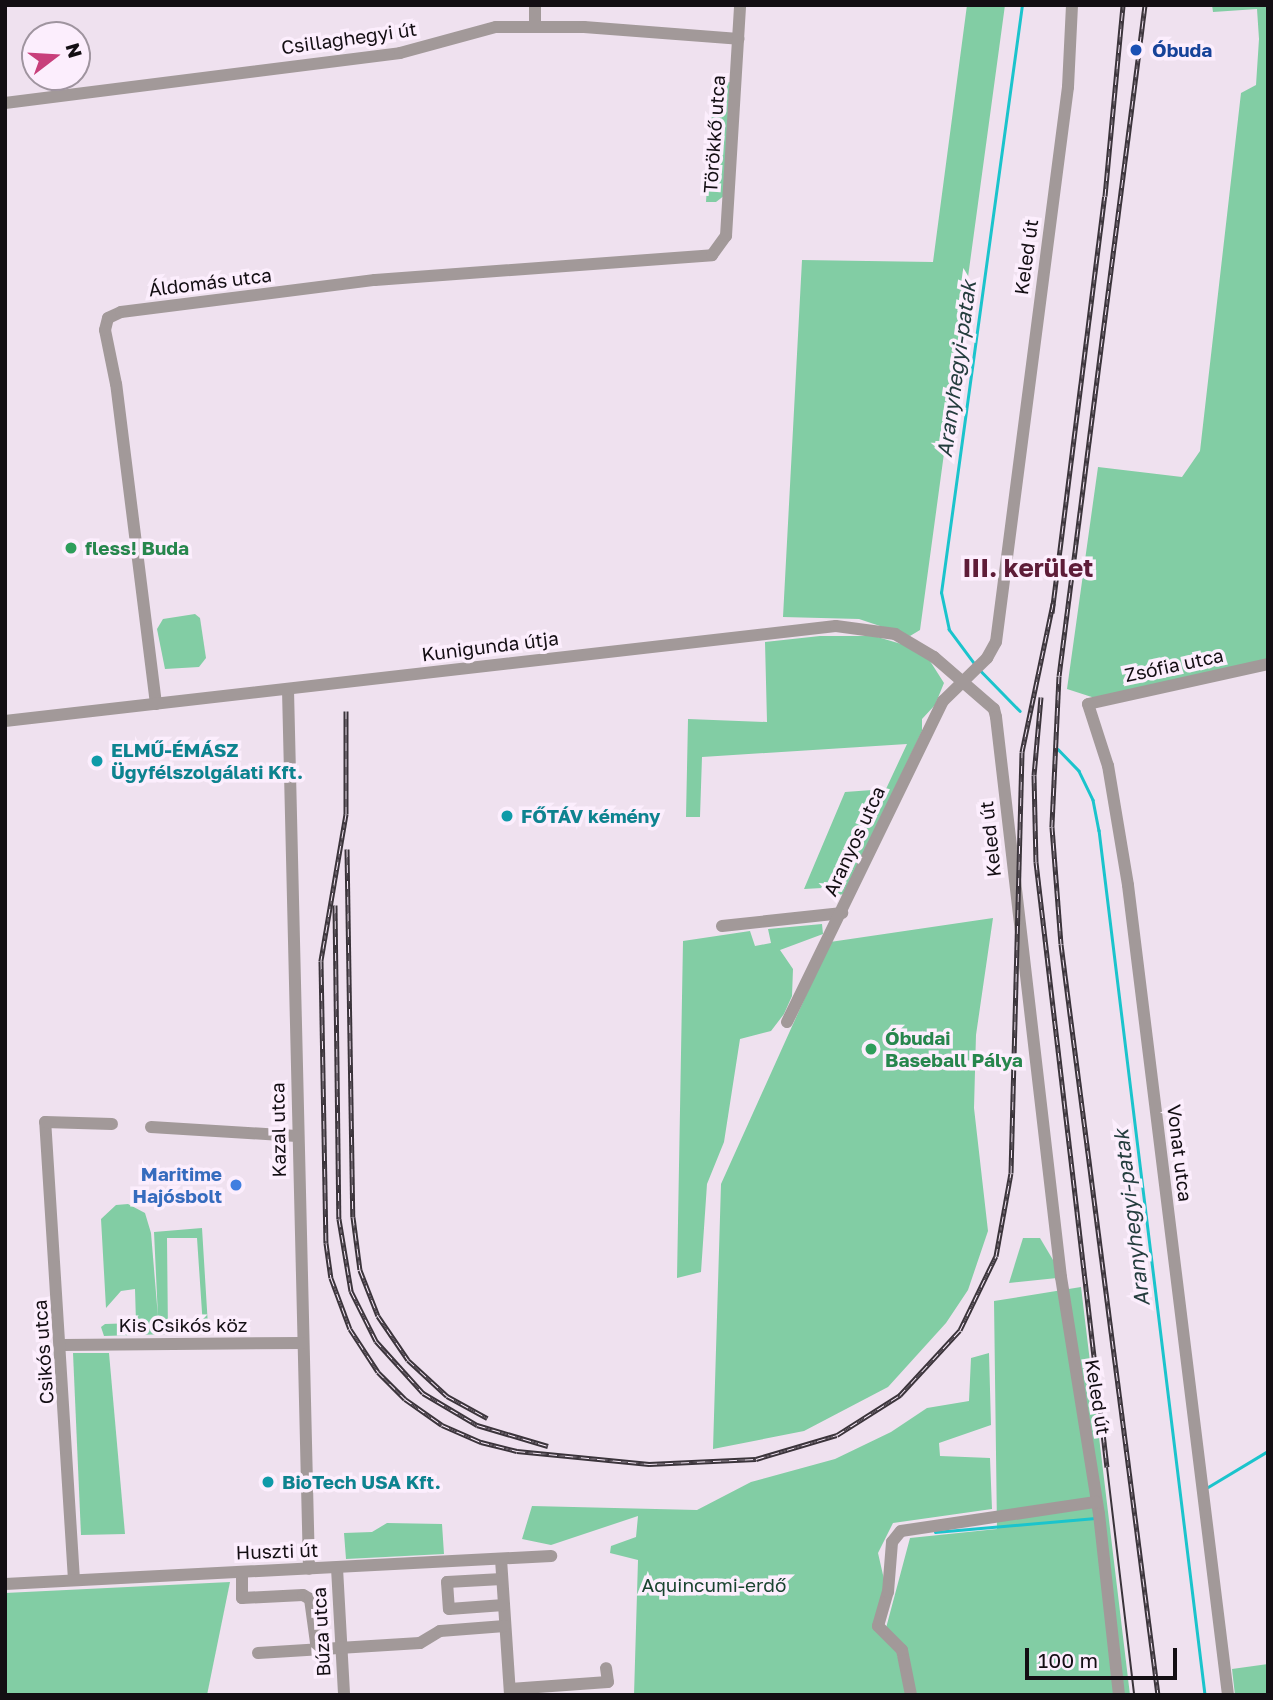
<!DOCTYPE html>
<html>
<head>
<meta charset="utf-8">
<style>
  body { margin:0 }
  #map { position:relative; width:1273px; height:1700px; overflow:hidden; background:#efe1ef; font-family:"Golos Text",sans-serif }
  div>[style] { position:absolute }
  .green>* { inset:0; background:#82cda4 }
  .stream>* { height:2.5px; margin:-1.25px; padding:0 1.25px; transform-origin:1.25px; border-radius:1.25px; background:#1bc4cc }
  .minor>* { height:12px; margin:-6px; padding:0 6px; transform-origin:6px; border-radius:6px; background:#a29999 }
  .tram>* { height:2px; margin:-1px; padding:0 1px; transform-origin:1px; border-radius:1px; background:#3b343b }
  .rail>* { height:5px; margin-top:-2.5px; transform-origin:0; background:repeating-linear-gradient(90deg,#fceefd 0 8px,#3b343b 0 16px); box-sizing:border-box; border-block:2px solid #3b343b }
  .dots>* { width:19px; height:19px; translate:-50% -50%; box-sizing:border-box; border:4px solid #fceefd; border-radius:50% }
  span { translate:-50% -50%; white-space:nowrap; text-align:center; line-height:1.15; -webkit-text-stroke:7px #fceefd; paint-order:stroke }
  .street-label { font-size:19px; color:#130e13 }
  .transit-label { font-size:19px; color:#164399; font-weight:700 }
  .left { translate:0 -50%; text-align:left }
  .leisure-label { font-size:19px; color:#27864d; font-weight:700 }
  .culture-label { font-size:19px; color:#0d838f; font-weight:700 }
  .shop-label { font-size:19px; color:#366cbe; font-weight:700 }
  .right { translate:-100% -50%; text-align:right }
  .park-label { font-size:19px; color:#19442f }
  .water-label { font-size:21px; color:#243d3e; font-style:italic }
  .district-label { font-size:26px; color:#5e1c38; font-weight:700 }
  .frame { position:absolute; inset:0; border:7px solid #130e13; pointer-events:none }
  .north { position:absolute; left:21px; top:21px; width:70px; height:70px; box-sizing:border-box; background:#fceefd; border:2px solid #9f949f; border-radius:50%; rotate:73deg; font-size:19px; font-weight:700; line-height:28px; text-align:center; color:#130e13 }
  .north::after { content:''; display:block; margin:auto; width:24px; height:32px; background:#c83f7b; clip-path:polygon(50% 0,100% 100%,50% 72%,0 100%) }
  .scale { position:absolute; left:1025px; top:1648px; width:152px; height:32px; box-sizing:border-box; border:4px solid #130e13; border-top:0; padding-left:9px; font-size:21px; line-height:24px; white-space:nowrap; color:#130e13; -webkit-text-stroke:5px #fceefd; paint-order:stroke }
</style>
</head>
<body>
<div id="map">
  <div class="green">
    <div style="clip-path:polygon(967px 5px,1005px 5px,920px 630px,910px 636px,859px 619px,783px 617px,802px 260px,933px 262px)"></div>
    <div style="clip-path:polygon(1212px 5px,1268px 5px,1268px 667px,1101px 700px,1067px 689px,1098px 467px,1182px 477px,1200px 451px,1241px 93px,1256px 85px,1259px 39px,1257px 9px,1213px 12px)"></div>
    <div style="clip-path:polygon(732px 82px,725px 195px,716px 202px,706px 202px,714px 83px)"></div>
    <div style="clip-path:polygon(195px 614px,200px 618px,206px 658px,199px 667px,165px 669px,157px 629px,163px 619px)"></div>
    <div style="clip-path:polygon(820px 636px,874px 636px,908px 646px,930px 661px,944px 683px,935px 705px,922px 719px,922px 731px,844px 894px,833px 896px,822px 888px,804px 889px,845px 792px,886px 789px,907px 744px,702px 757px,700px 817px,686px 817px,688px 719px,767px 722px,765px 642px)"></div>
    <div style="clip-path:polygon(993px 918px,976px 1035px,974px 1108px,988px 1231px,968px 1290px,946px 1323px,888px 1387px,804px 1431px,713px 1449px,721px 1184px,830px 942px)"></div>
    <div style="clip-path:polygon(822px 924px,823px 934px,780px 950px,793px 969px,792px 996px,784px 1014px,771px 1031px,740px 1039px,724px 1142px,707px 1184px,701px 1272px,677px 1278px,683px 941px,750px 931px,755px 946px,771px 943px,768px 929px)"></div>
    <div style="clip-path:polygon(128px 1204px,145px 1213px,151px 1233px,158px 1317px,154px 1232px,202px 1228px,208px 1326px,203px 1327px,197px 1238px,167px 1238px,168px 1334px,104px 1336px,101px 1327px,105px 1324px,136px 1323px,135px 1289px,121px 1291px,106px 1308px,101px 1219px,116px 1205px)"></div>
    <div style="clip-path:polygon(1023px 1238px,1040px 1238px,1056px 1265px,1057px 1278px,1009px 1283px)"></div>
    <div style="clip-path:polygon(1081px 1287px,1130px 1695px,914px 1695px,886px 1628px,910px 1538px,997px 1529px,994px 1301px)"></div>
    <div style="clip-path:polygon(73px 1353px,109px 1353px,125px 1534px,81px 1535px)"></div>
    <div style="clip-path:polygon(989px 1353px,991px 1425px,939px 1443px,940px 1456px,990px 1458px,992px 1509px,893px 1523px,878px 1553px,886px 1588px,876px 1620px,896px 1649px,907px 1695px,634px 1695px,638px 1560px,610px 1553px,611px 1546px,636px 1537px,638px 1516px,551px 1545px,522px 1539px,532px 1506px,697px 1510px,751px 1482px,835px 1459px,891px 1432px,927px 1408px,969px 1401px,971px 1358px)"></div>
    <div style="clip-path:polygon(387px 1523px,442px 1524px,444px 1554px,346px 1559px,344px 1533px,372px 1532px)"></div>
    <div style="clip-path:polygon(230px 1582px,207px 1695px,5px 1695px,5px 1593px)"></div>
    <div style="clip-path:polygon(1268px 1664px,1268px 1695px,1235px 1695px,1232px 1669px)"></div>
  </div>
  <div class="stream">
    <div style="left:975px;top:665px;width:44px;rotate:-126.6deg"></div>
    <div style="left:949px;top:630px;width:38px;rotate:-102deg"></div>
    <div style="left:941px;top:593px;width:594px;rotate:-82.16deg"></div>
    <div style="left:980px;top:670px;width:57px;rotate:45.7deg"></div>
    <div style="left:1058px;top:749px;width:30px;rotate:46deg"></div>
    <div style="left:1079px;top:771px;width:32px;rotate:64deg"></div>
    <div style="left:1093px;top:800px;width:31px;rotate:79deg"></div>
    <div style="left:1099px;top:830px;width:871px;rotate:83.01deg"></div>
    <div style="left:1208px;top:1487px;width:70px;rotate:-31deg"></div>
    <div style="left:935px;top:1532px;width:161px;rotate:-5deg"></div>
  </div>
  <div class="minor">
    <div style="left:535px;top:26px;width:21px;rotate:-90deg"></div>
    <div style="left:5px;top:103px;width:398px;rotate:-7.2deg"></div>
    <div style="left:400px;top:53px;width:99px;rotate:-15.2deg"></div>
    <div style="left:496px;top:27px;width:88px"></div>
    <div style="left:584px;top:27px;width:155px;rotate:4.4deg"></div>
    <div style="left:288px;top:690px;width:879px;rotate:88.63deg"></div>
    <div style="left:156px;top:704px;width:322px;rotate:-97.1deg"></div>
    <div style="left:116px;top:384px;width:55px;rotate:-101.5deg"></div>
    <div style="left:105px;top:330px;width:12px;rotate:-76deg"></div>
    <div style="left:108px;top:318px;width:14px;rotate:-25deg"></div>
    <div style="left:121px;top:312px;width:256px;rotate:-7.2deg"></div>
    <div style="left:375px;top:280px;width:338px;rotate:-4.2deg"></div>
    <div style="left:712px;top:255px;width:24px;rotate:-54deg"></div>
    <div style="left:726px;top:236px;width:231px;rotate:-86.5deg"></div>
    <div style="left:5px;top:721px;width:836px;rotate:-6.52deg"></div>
    <div style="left:836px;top:626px;width:60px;rotate:7.7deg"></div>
    <div style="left:895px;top:634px;width:45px;rotate:30.5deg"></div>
    <div style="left:934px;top:657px;width:79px;rotate:40.9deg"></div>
    <div style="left:994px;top:709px;width:8px;rotate:76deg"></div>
    <div style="left:996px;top:717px;width:564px;rotate:83.38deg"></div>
    <div style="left:1061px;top:1277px;width:240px;rotate:80.9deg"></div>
    <div style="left:1099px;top:1514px;width:182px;rotate:83.7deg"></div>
    <div style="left:722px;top:926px;width:121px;rotate:-6.2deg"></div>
    <div style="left:787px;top:1022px;width:357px;rotate:-64.1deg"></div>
    <div style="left:943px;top:701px;width:62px;rotate:-44.3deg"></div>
    <div style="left:987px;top:658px;width:18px;rotate:-61deg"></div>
    <div style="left:996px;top:642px;width:560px;rotate:-82.61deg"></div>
    <div style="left:1068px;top:87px;width:82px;rotate:-87.2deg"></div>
    <div style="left:151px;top:1127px;width:146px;rotate:3.5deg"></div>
    <div style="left:63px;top:1345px;width:240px;rotate:-0.5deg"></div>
    <div style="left:501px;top:1559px;width:136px;rotate:86.2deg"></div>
    <div style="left:337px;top:1568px;width:127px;rotate:86.8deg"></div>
    <div style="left:242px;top:1572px;width:26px;rotate:90deg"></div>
    <div style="left:242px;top:1598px;width:61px;rotate:-2.8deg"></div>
    <div style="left:303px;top:1595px;width:8px;rotate:30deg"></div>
    <div style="left:310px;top:1599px;width:44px;rotate:82.2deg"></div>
    <div style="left:316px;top:1643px;width:8px;rotate:45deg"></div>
    <div style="left:502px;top:1579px;width:55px;rotate:176.9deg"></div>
    <div style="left:447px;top:1582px;width:27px;rotate:86deg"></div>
    <div style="left:449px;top:1609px;width:55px;rotate:-4.2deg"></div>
    <div style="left:74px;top:1580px;width:459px;rotate:-93.6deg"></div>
    <div style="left:45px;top:1122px;width:67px;rotate:1.7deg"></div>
    <div style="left:5px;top:1584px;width:547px;rotate:-2.94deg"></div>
    <div style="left:258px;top:1653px;width:162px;rotate:-3.5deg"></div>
    <div style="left:420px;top:1643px;width:23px;rotate:-31deg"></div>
    <div style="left:440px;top:1631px;width:65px;rotate:-4.4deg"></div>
    <div style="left:510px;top:1689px;width:98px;rotate:-4.1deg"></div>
    <div style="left:608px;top:1682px;width:14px;rotate:-98deg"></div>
    <div style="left:911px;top:1695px;width:46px;rotate:-101.3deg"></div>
    <div style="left:902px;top:1650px;width:34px;rotate:-135deg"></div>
    <div style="left:878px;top:1626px;width:35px;rotate:-74deg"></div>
    <div style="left:888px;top:1592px;width:50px;rotate:-85.4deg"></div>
    <div style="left:892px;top:1542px;width:14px;rotate:-51deg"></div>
    <div style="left:901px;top:1531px;width:197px;rotate:-8.5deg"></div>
    <div style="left:1228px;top:1695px;width:816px;rotate:-97.04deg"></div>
    <div style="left:1128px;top:885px;width:121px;rotate:-99.5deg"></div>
    <div style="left:1108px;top:766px;width:65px;rotate:-107.9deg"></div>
    <div style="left:1088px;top:704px;width:184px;rotate:-12.5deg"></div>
  </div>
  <div class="tram">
    <div style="left:1107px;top:1467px;width:230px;rotate:83.2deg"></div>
  </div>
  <div class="rail">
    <div style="left:1145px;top:5px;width:676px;rotate:97.3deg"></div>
    <div style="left:1059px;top:676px;width:151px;rotate:92.7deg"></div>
    <div style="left:1052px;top:827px;width:117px;rotate:85.6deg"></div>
    <div style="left:1061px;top:944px;width:757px;rotate:82.64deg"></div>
    <div style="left:1052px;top:613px;width:420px;rotate:-82.8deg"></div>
    <div style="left:1105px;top:196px;width:192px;rotate:-84.6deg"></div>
    <div style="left:1041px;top:697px;width:78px;rotate:95.1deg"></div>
    <div style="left:1034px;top:775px;width:87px;rotate:88.7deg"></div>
    <div style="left:1036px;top:862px;width:609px;rotate:83.31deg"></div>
    <div style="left:346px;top:711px;width:103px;rotate:90deg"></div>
    <div style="left:346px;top:814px;width:149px;rotate:99.7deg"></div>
    <div style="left:321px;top:961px;width:282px;rotate:89deg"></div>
    <div style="left:326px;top:1243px;width:35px;rotate:82deg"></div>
    <div style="left:331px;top:1278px;width:54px;rotate:69.6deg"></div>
    <div style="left:350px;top:1329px;width:51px;rotate:56.9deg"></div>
    <div style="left:378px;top:1372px;width:38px;rotate:45deg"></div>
    <div style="left:405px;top:1399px;width:45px;rotate:35.1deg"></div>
    <div style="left:442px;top:1425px;width:43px;rotate:23.6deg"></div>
    <div style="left:481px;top:1442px;width:37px;rotate:14deg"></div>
    <div style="left:517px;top:1451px;width:133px;rotate:5.6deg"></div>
    <div style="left:649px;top:1464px;width:107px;rotate:-2.7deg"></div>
    <div style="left:756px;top:1459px;width:84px;rotate:-16.5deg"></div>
    <div style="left:837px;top:1435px;width:75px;rotate:-32.4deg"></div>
    <div style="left:900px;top:1395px;width:88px;rotate:-47.3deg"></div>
    <div style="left:960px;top:1330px;width:82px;rotate:-64.1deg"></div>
    <div style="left:996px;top:1256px;width:84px;rotate:-79.8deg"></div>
    <div style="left:1011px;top:1173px;width:421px;rotate:-88.5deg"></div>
    <div style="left:1022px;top:752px;width:152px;rotate:-78.2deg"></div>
    <div style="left:347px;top:849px;width:368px;rotate:89.1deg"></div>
    <div style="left:353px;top:1217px;width:53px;rotate:82.5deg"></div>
    <div style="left:360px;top:1270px;width:49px;rotate:68.6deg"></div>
    <div style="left:378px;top:1316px;width:53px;rotate:55.7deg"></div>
    <div style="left:408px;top:1360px;width:53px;rotate:42.7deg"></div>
    <div style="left:447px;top:1396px;width:46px;rotate:28.8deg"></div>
    <div style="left:335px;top:905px;width:314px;rotate:89.3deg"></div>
    <div style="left:339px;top:1219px;width:73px;rotate:80.5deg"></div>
    <div style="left:351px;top:1291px;width:56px;rotate:63.4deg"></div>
    <div style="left:376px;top:1341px;width:70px;rotate:47.9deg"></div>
    <div style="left:423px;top:1393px;width:63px;rotate:30.7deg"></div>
    <div style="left:477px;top:1425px;width:74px;rotate:16.5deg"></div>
  </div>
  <div class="dots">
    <div style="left:1136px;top:50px;background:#1a4fb4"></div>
    <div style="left:71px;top:548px;background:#2e9e5b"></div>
    <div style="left:97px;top:761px;background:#0f9aa8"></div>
    <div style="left:507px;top:816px;background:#0f9aa8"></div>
    <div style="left:871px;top:1049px;background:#2e9e5b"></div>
    <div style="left:236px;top:1185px;background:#3f7fe0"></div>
    <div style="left:268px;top:1482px;background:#0f9aa8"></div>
  </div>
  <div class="street-label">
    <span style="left:349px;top:38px;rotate:-8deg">Csillaghegyi út</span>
    <span style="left:714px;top:134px;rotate:-86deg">Törökkő utca</span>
    <span style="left:1026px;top:257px;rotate:-82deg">Keled út</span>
    <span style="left:210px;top:282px;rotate:-7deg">Áldomás utca</span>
    <span style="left:490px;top:646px;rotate:-7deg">Kunigunda útja</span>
    <span style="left:1174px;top:665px;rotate:-12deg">Zsófia utca</span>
    <span style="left:990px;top:839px;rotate:-96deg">Keled út</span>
    <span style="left:854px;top:841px;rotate:-65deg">Aranyos utca</span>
    <span style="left:278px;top:1130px;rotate:-91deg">Kazal utca</span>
    <span style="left:1180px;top:1153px;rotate:83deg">Vonat utca</span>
    <span style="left:183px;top:1325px">Kis Csikós köz</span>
    <span style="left:43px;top:1352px;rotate:-94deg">Csikós utca</span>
    <span style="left:1098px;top:1397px;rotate:81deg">Keled út</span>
    <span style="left:277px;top:1551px;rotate:-2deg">Huszti út</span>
    <span style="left:321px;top:1632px;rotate:-93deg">Búza utca</span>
  </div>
  <div class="transit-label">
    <span class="left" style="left:1152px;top:50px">Óbuda</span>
  </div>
  <div class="leisure-label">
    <span class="left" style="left:85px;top:548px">fless! Buda</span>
    <span class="left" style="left:885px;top:1049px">Óbudai<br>Baseball Pálya</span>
  </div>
  <div class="culture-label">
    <span class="left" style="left:111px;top:761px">ELMŰ-ÉMÁSZ<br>Ügyfélszolgálati Kft.</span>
    <span class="left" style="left:521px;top:816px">FŐTÁV kémény</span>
    <span class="left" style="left:282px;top:1482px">BioTech USA Kft.</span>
  </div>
  <div class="shop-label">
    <span class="right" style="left:222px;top:1185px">Maritime<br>Hajósbolt</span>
  </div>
  <div class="park-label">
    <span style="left:714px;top:1585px">Aquincumi-erdő</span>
  </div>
  <div class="water-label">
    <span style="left:956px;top:369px;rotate:-82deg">Aranyhegyi-patak</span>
    <span style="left:1131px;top:1218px;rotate:-97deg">Aranyhegyi-patak</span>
  </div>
  <div class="district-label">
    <span style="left:1028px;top:568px">III. kerület</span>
  </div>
  <div class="frame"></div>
  <div class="north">N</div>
  <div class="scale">100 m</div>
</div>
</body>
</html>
